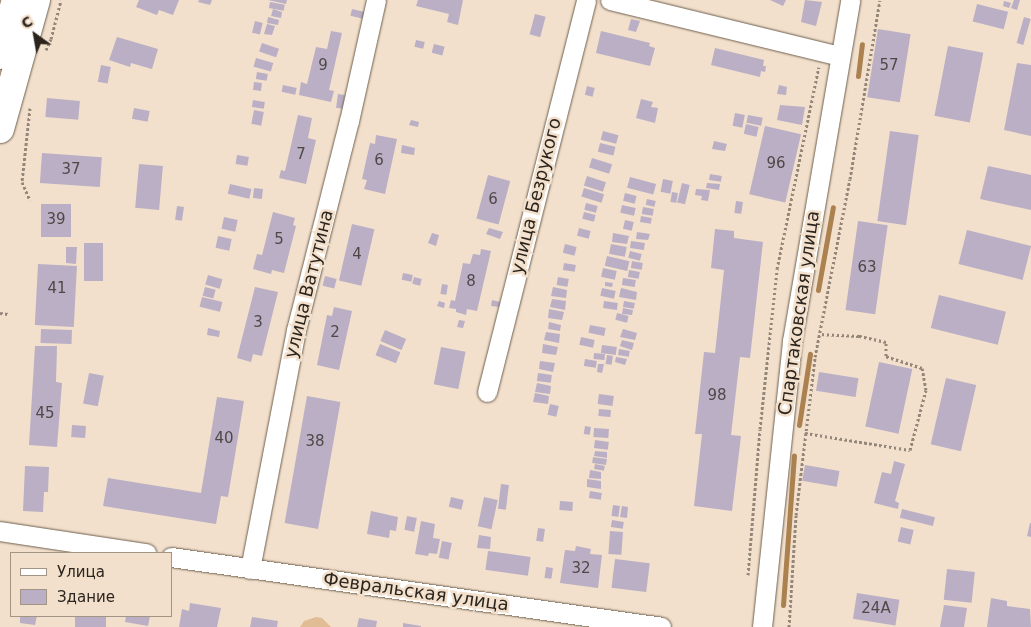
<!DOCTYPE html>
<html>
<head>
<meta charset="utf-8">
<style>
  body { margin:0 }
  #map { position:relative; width:1031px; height:627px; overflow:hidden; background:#f2e0cc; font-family:"DejaVu Sans",sans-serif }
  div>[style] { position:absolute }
  .green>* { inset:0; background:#e1bd95 }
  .stream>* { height:5px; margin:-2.5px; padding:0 2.5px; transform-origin:2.5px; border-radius:2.5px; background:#ab814f }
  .building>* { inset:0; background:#baafc5; transform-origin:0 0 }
  .path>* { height:3px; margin-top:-1.5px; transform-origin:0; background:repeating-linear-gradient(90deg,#94877a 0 2.5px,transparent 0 5px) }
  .roads { filter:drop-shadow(0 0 1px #6e5f4e) drop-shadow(0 0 1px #6e5f4e) }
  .street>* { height:19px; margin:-9.5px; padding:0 9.5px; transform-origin:9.5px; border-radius:9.5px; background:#fff }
  .highway>* { height:28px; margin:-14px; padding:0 14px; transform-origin:14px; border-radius:14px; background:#fff }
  span { translate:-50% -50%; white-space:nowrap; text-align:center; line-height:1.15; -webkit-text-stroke:5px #f2e0cc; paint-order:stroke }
  .number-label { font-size:15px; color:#504848 }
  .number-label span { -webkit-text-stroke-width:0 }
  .street-label { font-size:18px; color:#2c251e }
  .legend { position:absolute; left:10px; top:552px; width:162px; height:65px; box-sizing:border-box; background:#f2e0cc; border:1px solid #a39586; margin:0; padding:6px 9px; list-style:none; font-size:15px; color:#2c251e }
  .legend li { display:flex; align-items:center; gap:10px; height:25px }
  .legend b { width:25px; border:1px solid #a39586 }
  .north { position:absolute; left:10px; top:10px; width:50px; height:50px; -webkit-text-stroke:4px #f2e0cc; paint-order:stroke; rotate:328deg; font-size:14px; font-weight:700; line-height:20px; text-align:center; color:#2c251e }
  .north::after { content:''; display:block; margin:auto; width:18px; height:22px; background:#2c251e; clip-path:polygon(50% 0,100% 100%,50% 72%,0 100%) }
</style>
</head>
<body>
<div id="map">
  <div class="green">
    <div style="clip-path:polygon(316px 617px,322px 618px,331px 627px,300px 627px,304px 621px)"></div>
  </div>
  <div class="stream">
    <div style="left:858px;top:76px;width:32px;rotate:-83deg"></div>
    <div style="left:818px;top:290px;width:84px;rotate:-79.8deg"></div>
    <div style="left:799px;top:425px;width:72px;rotate:-81.2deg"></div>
    <div style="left:783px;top:605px;width:150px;rotate:-85.8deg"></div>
  </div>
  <div class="building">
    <div style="clip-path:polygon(139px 0,179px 0,173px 15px,159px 10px,157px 15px,136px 7px)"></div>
    <div style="clip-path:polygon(199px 0,212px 0,210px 5px,198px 2px)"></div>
    <div style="clip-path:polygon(268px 0,287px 0,286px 4px)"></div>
    <div style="clip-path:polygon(418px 0,463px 0,458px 25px,447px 22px,449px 14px,416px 6px)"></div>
    <div style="clip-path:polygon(770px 0,786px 0,783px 6px)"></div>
    <div style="clip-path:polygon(805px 0,822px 2px,816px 26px,801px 22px)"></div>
    <div style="clip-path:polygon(1014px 0,1020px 0,1017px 10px,1011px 8px)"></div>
    <div style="clip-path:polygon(1004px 1px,1011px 3px,1009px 8px,1003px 6px)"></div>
    <div style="left:270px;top:2px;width:15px;height:6px;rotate:11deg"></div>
    <div style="left:977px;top:4px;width:32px;height:18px;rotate:14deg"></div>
    <div style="clip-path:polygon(273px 9px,282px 12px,281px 18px,271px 16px)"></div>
    <div style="left:352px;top:9px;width:13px;height:7px;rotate:13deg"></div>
    <div style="left:535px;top:14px;width:11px;height:21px;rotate:15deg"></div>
    <div style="clip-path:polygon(268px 17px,279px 20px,278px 25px,267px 23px)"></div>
    <div style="left:1024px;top:17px;width:7px;height:27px;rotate:16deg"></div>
    <div style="clip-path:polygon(631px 19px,640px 21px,636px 32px,628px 30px)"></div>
    <div style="left:255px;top:21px;width:8px;height:12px;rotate:14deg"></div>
    <div style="clip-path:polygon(267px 24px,275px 26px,272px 35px,264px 34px)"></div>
    <div style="left:878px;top:29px;width:33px;height:69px;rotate:9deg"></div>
    <div style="clip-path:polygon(331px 31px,342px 33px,329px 90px,334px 91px,331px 102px,299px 95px,301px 82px,307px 84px,316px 47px,327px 49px)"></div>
    <div style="clip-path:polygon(601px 31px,650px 43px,649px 46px,655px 48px,650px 66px,596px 53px)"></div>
    <div style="clip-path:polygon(117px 37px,158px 49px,152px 69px,131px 63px,130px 67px,109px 60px)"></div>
    <div style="left:416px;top:40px;width:9px;height:7px;rotate:13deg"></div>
    <div style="left:262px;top:43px;width:18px;height:9px;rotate:19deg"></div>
    <div style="left:434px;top:44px;width:11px;height:9px;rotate:15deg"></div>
    <div style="left:948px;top:46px;width:36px;height:71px;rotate:11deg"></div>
    <div style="clip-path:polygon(715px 48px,764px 60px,763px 66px,766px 66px,765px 72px,761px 71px,760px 77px,711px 65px)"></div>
    <div style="left:256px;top:58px;width:18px;height:9px;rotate:16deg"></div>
    <div style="clip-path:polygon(1017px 63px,1031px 65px,1031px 136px,1004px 130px)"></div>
    <div style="left:101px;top:65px;width:10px;height:17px;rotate:11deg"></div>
    <div style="left:257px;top:72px;width:11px;height:7px;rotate:10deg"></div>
    <div style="left:254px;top:82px;width:8px;height:8px;rotate:7deg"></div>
    <div style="left:283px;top:85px;width:14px;height:7px;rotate:12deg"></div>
    <div style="clip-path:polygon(779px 85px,787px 87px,786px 95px,777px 94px)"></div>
    <div style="left:587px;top:86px;width:8px;height:9px;rotate:14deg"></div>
    <div style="left:338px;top:94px;width:7px;height:14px;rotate:8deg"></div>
    <div style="left:47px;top:98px;width:33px;height:19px;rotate:5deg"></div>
    <div style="clip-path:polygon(641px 99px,653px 102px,651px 107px,658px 108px,655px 123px,636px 118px)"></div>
    <div style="left:253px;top:100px;width:12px;height:7px;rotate:9deg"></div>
    <div style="clip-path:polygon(780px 105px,805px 107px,802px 125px,777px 120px)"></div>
    <div style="left:134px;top:108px;width:16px;height:11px;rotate:11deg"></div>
    <div style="left:254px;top:110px;width:10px;height:14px;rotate:11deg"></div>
    <div style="left:735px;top:113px;width:10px;height:13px;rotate:11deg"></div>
    <div style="clip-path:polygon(298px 115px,312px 118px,308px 138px,316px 140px,306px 184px,279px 178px,281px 170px,285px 171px)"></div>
    <div style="left:748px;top:115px;width:15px;height:8px;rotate:11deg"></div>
    <div style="clip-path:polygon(411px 120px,419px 122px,418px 127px,409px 125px)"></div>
    <div style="left:746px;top:124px;width:13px;height:10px;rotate:13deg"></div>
    <div style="left:765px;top:126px;width:37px;height:70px;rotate:13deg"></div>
    <div style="left:603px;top:131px;width:16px;height:9px;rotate:15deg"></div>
    <div style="left:890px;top:131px;width:29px;height:91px;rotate:8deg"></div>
    <div style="clip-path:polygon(376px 135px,397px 139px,385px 194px,364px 189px,367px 180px,362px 179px,370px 143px,375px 144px)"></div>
    <div style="clip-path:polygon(714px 141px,727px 144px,725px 151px,712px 149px)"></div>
    <div style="left:600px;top:143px;width:16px;height:9px;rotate:14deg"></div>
    <div style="clip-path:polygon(402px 145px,415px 148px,414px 155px,401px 153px)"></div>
    <div style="left:42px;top:153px;width:60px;height:30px;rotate:4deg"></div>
    <div style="left:237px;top:155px;width:12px;height:9px;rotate:9deg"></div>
    <div style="left:592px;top:158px;width:21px;height:10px;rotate:17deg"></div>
    <div style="left:139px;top:164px;width:24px;height:44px;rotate:5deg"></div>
    <div style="clip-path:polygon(988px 166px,1031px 175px,1031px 210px,980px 199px)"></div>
    <div style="left:710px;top:174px;width:12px;height:6px;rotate:9deg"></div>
    <div style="left:488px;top:175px;width:23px;height:45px;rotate:15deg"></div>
    <div style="left:587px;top:176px;width:20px;height:10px;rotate:18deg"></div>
    <div style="left:630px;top:177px;width:27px;height:11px;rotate:15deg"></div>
    <div style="left:663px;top:179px;width:10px;height:13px;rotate:11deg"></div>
    <div style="left:682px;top:183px;width:8px;height:20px;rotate:14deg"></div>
    <div style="clip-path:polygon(707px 183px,720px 184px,719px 190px,706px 188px)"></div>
    <div style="left:230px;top:184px;width:22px;height:10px;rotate:13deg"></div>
    <div style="left:254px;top:188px;width:9px;height:10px;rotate:6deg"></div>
    <div style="left:584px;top:188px;width:21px;height:9px;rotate:17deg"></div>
    <div style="clip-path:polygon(696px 189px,710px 190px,708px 201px,701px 200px,702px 196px,695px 195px)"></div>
    <div style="left:672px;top:192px;width:6px;height:10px;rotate:9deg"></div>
    <div style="left:625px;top:193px;width:12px;height:8px;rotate:14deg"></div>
    <div style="left:647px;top:199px;width:9px;height:6px;rotate:13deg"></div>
    <div style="left:736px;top:201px;width:7px;height:12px;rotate:8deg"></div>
    <div style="left:586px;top:203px;width:12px;height:7px;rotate:14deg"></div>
    <div style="left:41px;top:204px;width:30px;height:33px"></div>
    <div style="left:622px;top:205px;width:14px;height:8px;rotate:12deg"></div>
    <div style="left:177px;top:206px;width:7px;height:14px;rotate:8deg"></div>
    <div style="left:643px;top:207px;width:11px;height:7px;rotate:10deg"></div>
    <div style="clip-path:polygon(273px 212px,295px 218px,293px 225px,296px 226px,284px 273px,272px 270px,271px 274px,253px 269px,257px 254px,262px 255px)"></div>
    <div style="left:584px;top:212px;width:12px;height:7px;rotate:14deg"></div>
    <div style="left:641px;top:216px;width:11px;height:6px;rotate:10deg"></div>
    <div style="left:224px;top:217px;width:14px;height:12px;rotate:12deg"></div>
    <div style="left:625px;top:220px;width:9px;height:9px;rotate:13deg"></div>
    <div style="left:858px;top:221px;width:30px;height:90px;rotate:8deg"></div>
    <div style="left:352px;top:224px;width:23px;height:58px;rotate:13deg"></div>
    <div style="clip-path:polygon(489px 228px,503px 232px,500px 239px,486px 234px)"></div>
    <div style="left:579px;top:228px;width:12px;height:8px;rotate:14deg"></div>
    <div style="clip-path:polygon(715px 229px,734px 231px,734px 238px,763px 242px,750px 358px,740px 357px,731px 435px,741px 436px,732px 511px,694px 506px,702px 434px,695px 434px,704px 352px,715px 353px,724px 270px,711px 268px)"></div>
    <div style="left:967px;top:230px;width:66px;height:35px;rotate:14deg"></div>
    <div style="clip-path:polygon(637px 232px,650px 234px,648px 240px,636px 239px)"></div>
    <div style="clip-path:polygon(432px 233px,439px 235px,436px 246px,428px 243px)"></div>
    <div style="clip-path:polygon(613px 233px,629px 236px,627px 244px,612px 242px)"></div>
    <div style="left:218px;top:236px;width:14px;height:12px;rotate:12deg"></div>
    <div style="left:631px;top:241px;width:14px;height:7px;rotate:8deg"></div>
    <div style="left:84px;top:243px;width:19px;height:38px"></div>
    <div style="left:565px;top:244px;width:12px;height:9px;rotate:14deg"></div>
    <div style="left:611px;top:244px;width:16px;height:10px;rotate:11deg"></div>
    <div style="clip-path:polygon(66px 247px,77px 247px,76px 264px,66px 263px)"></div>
    <div style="clip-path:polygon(481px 249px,491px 251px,477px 311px,467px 309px,466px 315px,456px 312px,456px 309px,449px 308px,451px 300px,455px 301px,463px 263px,470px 264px,473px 254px,480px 255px)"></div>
    <div style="left:630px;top:251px;width:12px;height:7px;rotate:14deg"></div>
    <div style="left:607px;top:256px;width:23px;height:10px;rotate:13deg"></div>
    <div style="left:632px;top:261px;width:11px;height:7px;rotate:10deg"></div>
    <div style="left:564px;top:263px;width:12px;height:7px;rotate:9deg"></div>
    <div style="left:38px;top:264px;width:39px;height:61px;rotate:3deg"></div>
    <div style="left:603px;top:268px;width:14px;height:9px;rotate:12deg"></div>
    <div style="left:629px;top:270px;width:11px;height:7px;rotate:10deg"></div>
    <div style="left:403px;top:273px;width:10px;height:7px;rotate:11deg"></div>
    <div style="left:208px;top:275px;width:15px;height:10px;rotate:16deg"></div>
    <div style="left:325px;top:276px;width:12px;height:10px;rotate:14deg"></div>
    <div style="left:414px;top:277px;width:8px;height:7px;rotate:14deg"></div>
    <div style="left:558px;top:277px;width:11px;height:8px;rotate:10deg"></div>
    <div style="left:623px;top:278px;width:13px;height:7px;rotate:9deg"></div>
    <div style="clip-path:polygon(605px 282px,613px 283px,612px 287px,605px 286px)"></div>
    <div style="left:442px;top:284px;width:6px;height:10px;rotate:9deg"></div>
    <div style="left:205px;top:287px;width:11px;height:9px;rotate:15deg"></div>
    <div style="clip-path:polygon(255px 287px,278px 292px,262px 356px,253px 354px,251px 362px,237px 358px)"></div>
    <div style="clip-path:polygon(553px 287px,567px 290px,566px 298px,551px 296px)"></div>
    <div style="left:602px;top:288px;width:14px;height:8px;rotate:12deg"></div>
    <div style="clip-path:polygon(621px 288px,637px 292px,636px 300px,619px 297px)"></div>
    <div style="left:939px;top:295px;width:69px;height:34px;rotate:14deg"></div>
    <div style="left:202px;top:297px;width:21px;height:10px;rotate:14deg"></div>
    <div style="clip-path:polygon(552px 299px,566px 301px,565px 310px,550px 307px)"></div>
    <div style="clip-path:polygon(492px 300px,500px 302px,499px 307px,491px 306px)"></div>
    <div style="clip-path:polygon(439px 301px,445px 303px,444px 308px,437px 306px)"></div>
    <div style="left:604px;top:301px;width:14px;height:7px;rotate:8deg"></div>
    <div style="left:624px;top:301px;width:11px;height:6px;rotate:10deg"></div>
    <div style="clip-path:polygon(334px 307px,352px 311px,339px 370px,317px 365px,327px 315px,332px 316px)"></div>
    <div style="clip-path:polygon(623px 308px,633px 310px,632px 315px,622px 314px)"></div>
    <div style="clip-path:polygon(549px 309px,564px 312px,562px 320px,548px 318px)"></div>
    <div style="left:617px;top:313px;width:12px;height:7px;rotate:14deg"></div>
    <div style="clip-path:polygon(459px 320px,465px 321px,463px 328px,457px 327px)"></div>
    <div style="clip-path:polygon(549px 322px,561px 325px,560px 331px,548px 329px)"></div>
    <div style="left:590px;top:325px;width:16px;height:8px;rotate:11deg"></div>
    <div style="clip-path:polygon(208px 328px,220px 331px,219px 337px,207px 335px)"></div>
    <div style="left:41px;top:329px;width:31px;height:14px;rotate:2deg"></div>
    <div style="clip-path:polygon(623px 329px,637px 333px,635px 340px,620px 337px)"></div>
    <div style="left:385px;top:330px;width:23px;height:12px;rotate:23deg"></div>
    <div style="clip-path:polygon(546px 332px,560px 334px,559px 343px,544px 340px)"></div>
    <div style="left:581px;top:337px;width:14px;height:8px;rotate:12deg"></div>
    <div style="clip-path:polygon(622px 340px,634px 343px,632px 350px,620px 346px)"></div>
    <div style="left:380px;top:344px;width:22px;height:12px;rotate:22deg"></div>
    <div style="clip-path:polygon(543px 344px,558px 347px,556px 355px,542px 353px)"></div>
    <div style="left:602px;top:345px;width:15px;height:8px;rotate:8deg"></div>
    <div style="clip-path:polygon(35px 346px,57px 346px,56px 382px,62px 383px,57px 447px,29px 445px)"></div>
    <div style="left:441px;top:347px;width:25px;height:38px;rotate:11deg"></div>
    <div style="left:619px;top:349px;width:11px;height:6px;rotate:10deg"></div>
    <div style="left:594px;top:353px;width:11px;height:6px;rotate:5deg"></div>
    <div style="left:607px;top:355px;width:6px;height:9px;rotate:9deg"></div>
    <div style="clip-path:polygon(616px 357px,627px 359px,625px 365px,615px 362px)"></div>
    <div style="left:585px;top:359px;width:12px;height:7px;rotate:9deg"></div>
    <div style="clip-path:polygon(540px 361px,555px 363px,553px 372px,539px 369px)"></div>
    <div style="left:879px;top:362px;width:34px;height:66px;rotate:12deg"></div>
    <div style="clip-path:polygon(598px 364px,604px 364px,602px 373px,597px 372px)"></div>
    <div style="left:819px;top:372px;width:40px;height:19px;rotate:9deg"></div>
    <div style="left:89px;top:373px;width:15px;height:31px;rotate:11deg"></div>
    <div style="left:538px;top:373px;width:14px;height:8px;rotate:8deg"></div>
    <div style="left:946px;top:378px;width:31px;height:68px;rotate:13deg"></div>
    <div style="clip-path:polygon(537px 383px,551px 386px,550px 394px,535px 392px)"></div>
    <div style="clip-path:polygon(535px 393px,549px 396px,548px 404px,533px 402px)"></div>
    <div style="left:599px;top:394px;width:15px;height:10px;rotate:8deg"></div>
    <div style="left:307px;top:396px;width:34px;height:129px;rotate:10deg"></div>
    <div style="clip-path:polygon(217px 397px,244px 401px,228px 497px,221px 496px,216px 524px,103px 506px,108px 478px,201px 493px)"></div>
    <div style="left:550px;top:404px;width:9px;height:11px;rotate:13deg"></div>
    <div style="left:599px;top:409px;width:12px;height:7px;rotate:5deg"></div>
    <div style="left:72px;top:425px;width:14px;height:12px;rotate:4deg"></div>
    <div style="left:585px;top:426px;width:6px;height:8px;rotate:9deg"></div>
    <div style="left:594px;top:428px;width:15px;height:9px;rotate:4deg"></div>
    <div style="left:595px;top:440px;width:14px;height:8px;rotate:8deg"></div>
    <div style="clip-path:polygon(595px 451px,607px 452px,607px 458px,594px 456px)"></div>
    <div style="left:593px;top:457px;width:14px;height:6px;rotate:8deg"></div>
    <div style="clip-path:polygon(894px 461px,905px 464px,895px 501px,899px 503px,898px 509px,874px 503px,882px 472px,891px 474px)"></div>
    <div style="left:595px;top:464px;width:10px;height:5px;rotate:11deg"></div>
    <div style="left:805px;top:465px;width:35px;height:16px;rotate:10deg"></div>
    <div style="clip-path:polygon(25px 466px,49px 467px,48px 492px,44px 492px,43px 512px,23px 511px)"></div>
    <div style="clip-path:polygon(590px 470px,601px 472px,601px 479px,589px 478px)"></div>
    <div style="clip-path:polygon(587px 479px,601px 481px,601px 489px,587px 487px)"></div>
    <div style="left:501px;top:484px;width:8px;height:25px;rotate:7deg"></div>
    <div style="left:590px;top:491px;width:12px;height:7px;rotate:9deg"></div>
    <div style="left:451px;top:497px;width:13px;height:10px;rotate:13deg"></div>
    <div style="left:484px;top:497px;width:14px;height:30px;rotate:12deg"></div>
    <div style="left:560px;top:501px;width:13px;height:9px;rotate:4deg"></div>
    <div style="left:613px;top:505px;width:7px;height:11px;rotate:8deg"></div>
    <div style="clip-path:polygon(622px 506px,628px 507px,627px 518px,620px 517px)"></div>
    <div style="left:902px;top:509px;width:34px;height:9px;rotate:14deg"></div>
    <div style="clip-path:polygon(371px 511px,398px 517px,396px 531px,390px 530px,389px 538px,367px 534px)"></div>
    <div style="left:407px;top:516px;width:10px;height:14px;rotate:11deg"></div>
    <div style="left:612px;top:520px;width:12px;height:7px;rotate:9deg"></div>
    <div style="clip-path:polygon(421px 521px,435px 524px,433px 538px,440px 539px,437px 554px,429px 553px,428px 556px,415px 554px)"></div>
    <div style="clip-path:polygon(1030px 523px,1031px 523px,1031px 537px,1027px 536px)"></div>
    <div style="left:901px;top:527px;width:13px;height:15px;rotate:13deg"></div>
    <div style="left:538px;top:528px;width:7px;height:13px;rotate:8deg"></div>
    <div style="left:610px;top:531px;width:13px;height:23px;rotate:4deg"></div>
    <div style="clip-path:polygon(479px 535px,491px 537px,490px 549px,477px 548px)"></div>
    <div style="left:442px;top:541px;width:10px;height:17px;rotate:11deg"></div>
    <div style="clip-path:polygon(576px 546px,591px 549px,590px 554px,602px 555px,598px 588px,560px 583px,565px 550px,575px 551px)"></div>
    <div style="left:488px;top:551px;width:43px;height:19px;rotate:8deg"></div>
    <div style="left:615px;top:559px;width:35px;height:29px;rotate:7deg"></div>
    <div style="left:546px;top:567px;width:7px;height:11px;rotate:8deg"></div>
    <div style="left:947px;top:569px;width:28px;height:31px;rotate:6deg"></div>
    <div style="left:857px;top:593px;width:43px;height:26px;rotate:9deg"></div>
    <div style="clip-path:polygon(991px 598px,1007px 601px,1007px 606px,1030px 609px,1031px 627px,987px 627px)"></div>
    <div style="clip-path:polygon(190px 603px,221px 608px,217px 627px,179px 627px,182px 609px,189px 611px)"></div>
    <div style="clip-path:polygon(944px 605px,967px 608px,964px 627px,940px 627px)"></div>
    <div style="clip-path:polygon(20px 616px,37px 616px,35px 625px,20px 623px)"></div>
    <div style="left:75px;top:616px;width:31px;height:11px"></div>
    <div style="clip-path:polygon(126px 616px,150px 616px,148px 626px,125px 622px)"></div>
    <div style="clip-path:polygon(252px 617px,278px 621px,277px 627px,250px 627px)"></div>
    <div style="clip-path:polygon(359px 618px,377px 621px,376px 627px,357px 627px)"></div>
    <div style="clip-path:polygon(403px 623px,421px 626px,421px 627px,403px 627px)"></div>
  </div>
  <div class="path">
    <div style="left:46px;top:50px;width:12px;rotate:-66deg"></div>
    <div style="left:51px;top:39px;width:40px;rotate:-75.6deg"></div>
    <div style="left:30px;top:108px;width:74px;rotate:96.2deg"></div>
    <div style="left:22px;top:182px;width:20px;rotate:66deg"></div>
    <div style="left:0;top:313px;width:8px;rotate:7deg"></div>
    <div style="left:805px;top:433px;width:106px;rotate:9.2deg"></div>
    <div style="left:910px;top:450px;width:62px;rotate:-75.1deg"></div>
    <div style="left:926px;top:390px;width:22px;rotate:-100deg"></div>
    <div style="left:922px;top:368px;width:38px;rotate:-162deg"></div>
    <div style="left:886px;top:356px;width:14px;rotate:-90deg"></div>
    <div style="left:886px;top:342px;width:28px;rotate:-167deg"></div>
    <div style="left:859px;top:336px;width:40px;rotate:-177.1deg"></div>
    <div style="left:748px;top:575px;width:146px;rotate:-85.3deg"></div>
    <div style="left:760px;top:429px;width:161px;rotate:-83.9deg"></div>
    <div style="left:777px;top:269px;width:206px;rotate:-78.3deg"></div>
    <div style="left:789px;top:627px;width:112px;rotate:-86.4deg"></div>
    <div style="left:796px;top:515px;width:159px;rotate:-83.1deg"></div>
    <div style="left:815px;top:357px;width:181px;rotate:-78.9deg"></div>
    <div style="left:850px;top:179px;width:181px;rotate:-80.5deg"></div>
  </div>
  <div class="roads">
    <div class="street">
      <div style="left:610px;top:0;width:236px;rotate:13.7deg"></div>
      <div style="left:487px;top:392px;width:404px;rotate:-75.8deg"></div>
      <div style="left:0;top:531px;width:148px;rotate:8.6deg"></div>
      <div style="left:171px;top:557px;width:495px;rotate:8.1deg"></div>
      <div style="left:250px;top:569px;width:243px;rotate:-79.1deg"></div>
      <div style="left:296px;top:330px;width:216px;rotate:-75.8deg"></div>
      <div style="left:349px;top:121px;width:124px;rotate:-77.4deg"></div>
      <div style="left:762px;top:627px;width:288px;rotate:-84deg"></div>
      <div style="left:792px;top:341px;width:346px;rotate:-80.3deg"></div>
    </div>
    <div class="highway">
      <div style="left:0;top:55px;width:57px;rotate:-73.8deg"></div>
      <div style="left:0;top:129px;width:134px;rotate:-74.4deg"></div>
    </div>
  </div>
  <div class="number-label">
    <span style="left:323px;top:66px">9</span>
    <span style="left:889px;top:66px">57</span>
    <span style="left:301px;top:155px">7</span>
    <span style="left:379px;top:161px">6</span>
    <span style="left:776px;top:164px">96</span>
    <span style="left:71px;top:170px">37</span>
    <span style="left:493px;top:200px">6</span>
    <span style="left:56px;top:220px">39</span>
    <span style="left:279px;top:240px">5</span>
    <span style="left:357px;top:255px">4</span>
    <span style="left:867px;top:268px">63</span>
    <span style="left:471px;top:282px">8</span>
    <span style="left:57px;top:289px">41</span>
    <span style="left:258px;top:323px">3</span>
    <span style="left:335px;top:333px">2</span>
    <span style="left:717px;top:396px">98</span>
    <span style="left:45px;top:414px">45</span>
    <span style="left:224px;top:439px">40</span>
    <span style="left:315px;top:442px">38</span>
    <span style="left:581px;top:569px">32</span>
    <span style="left:876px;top:609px">24А</span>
  </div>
  <div class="street-label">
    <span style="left:536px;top:196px;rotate:-76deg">улица Безрукого</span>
    <span style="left:309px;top:284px;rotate:-76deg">улица Ватутина</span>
    <span style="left:799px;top:313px;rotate:-82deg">Спартаковская улица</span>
    <span style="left:416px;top:592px;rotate:8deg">Февральская улица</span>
  </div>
  <ul class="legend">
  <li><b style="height:6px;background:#fff"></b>Улица</li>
  <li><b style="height:14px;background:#baafc5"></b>Здание</li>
  </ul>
  <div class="north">С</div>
</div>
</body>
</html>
